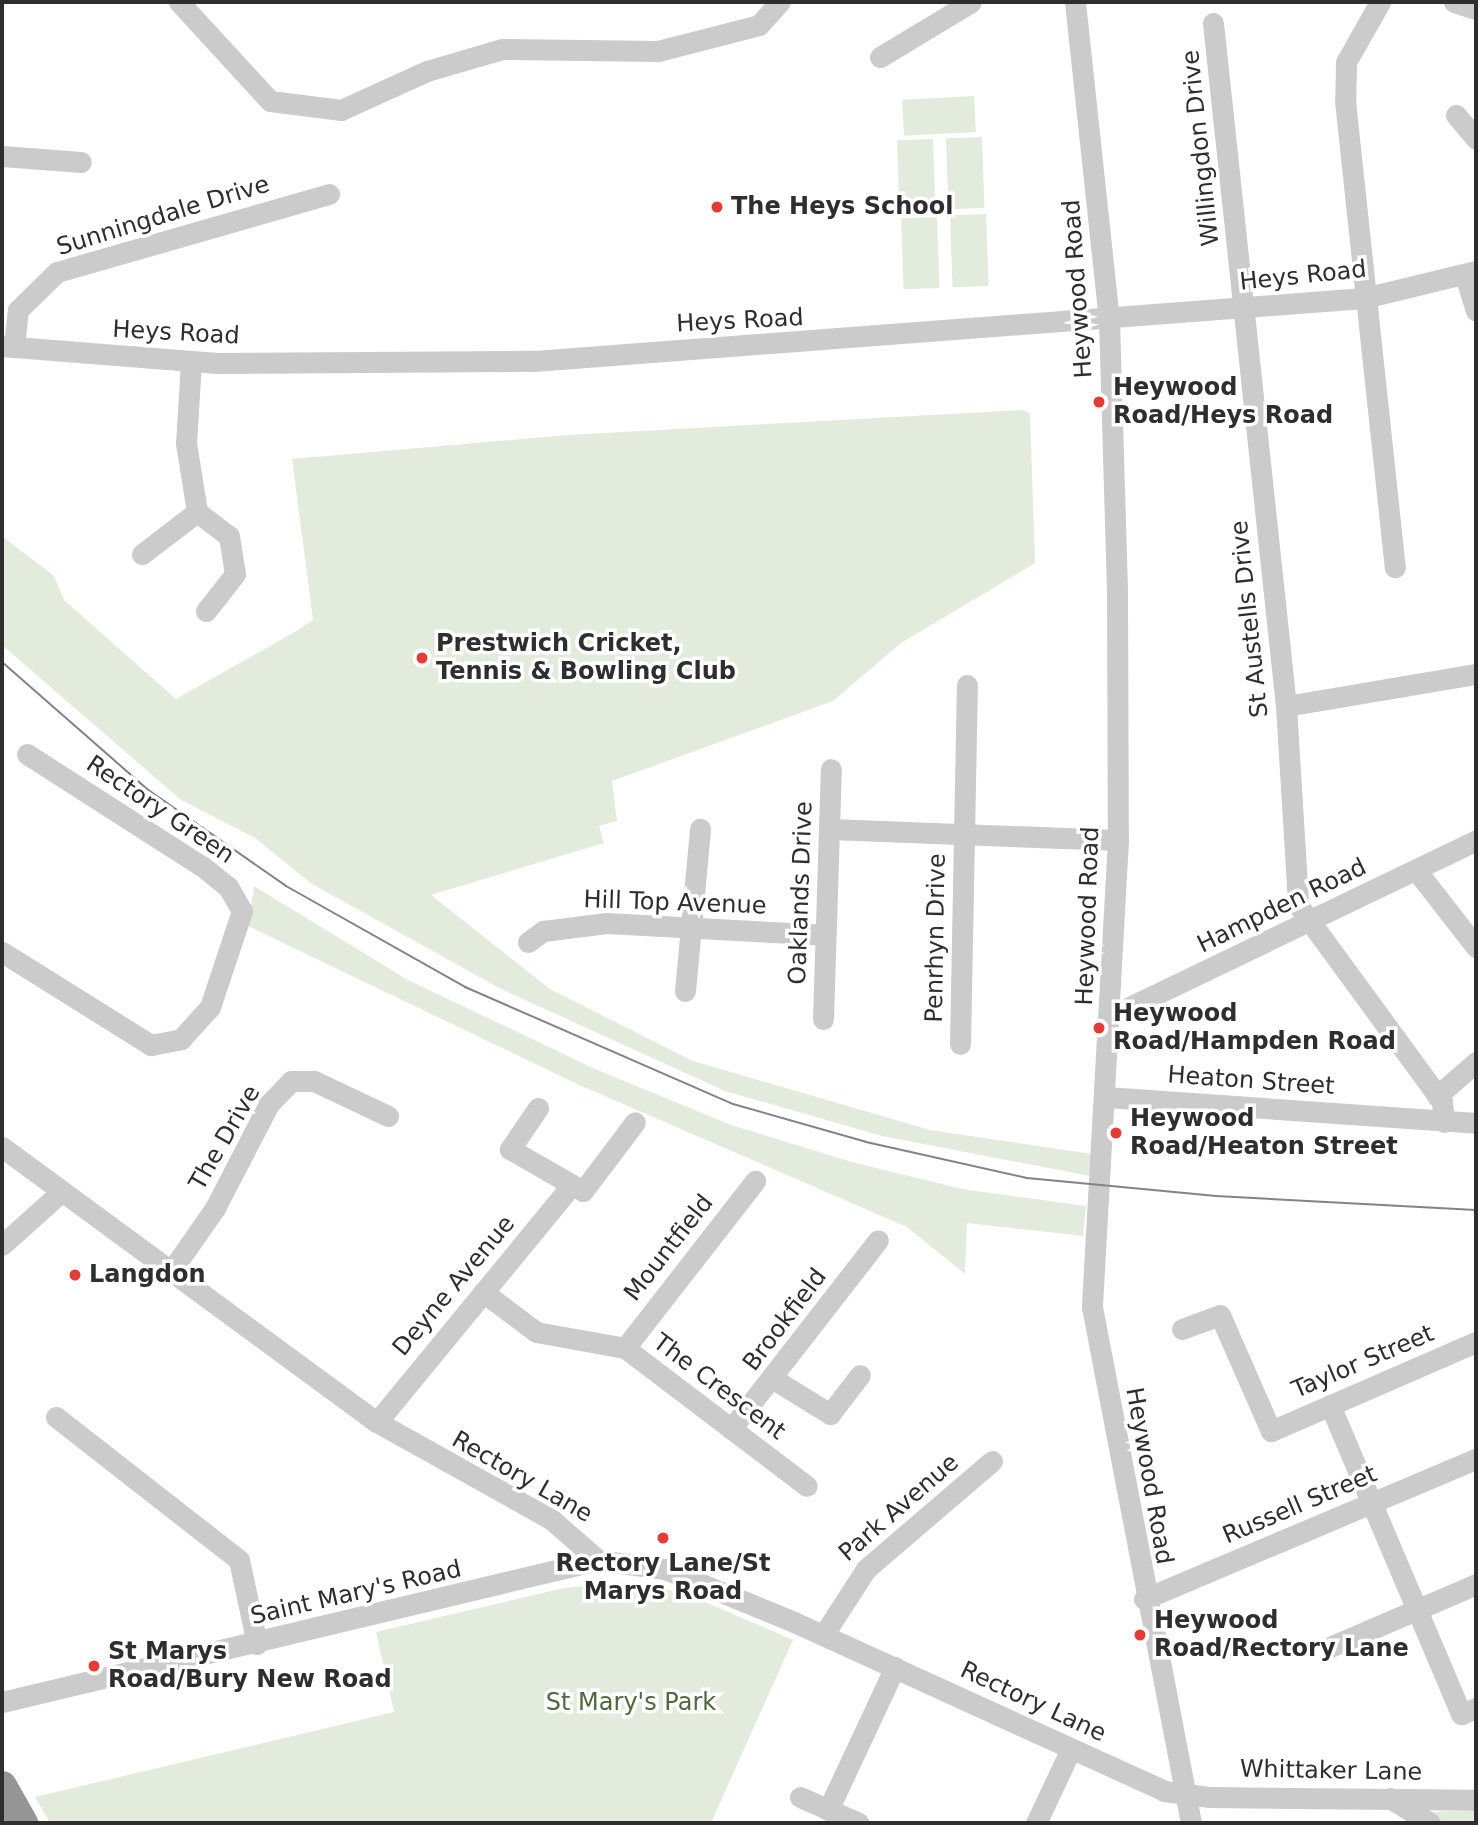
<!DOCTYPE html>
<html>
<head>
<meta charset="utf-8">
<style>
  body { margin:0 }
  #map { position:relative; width:1478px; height:1825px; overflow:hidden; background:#fff; font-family:"DejaVu Sans",sans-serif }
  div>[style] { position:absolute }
  .green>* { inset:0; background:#e3ebdd; transform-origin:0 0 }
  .minor>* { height:21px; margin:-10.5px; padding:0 10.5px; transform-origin:10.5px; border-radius:10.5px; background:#cbcbcb }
  .highway>* { height:30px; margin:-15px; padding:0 15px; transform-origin:15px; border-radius:15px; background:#959595 }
  .tram>* { height:2px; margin:-1px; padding:0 1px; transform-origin:1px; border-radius:1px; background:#838383 }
  .dots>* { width:19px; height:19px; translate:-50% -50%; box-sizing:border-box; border:4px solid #fff; border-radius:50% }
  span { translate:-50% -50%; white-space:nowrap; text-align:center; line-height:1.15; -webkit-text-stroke:7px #fff; paint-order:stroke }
  .street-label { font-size:24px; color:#2e2e2e }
  .poi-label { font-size:24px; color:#2e2e2e; font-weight:700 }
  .left { translate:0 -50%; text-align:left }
  .park-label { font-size:24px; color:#4d693d }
  .frame { position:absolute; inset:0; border:4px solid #2e2e2e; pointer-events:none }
</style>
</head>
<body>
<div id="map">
  <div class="green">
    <div style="left:974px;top:96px;width:36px;height:72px;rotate:87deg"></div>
    <div style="left:982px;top:137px;width:71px;height:36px;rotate:88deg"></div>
    <div style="left:933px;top:139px;width:72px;height:36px;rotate:88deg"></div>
    <div style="left:986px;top:214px;width:72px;height:36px;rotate:88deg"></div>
    <div style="left:937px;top:217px;width:71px;height:36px;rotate:88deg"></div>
    <div style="clip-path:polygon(1023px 410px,1030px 413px,1035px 563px,901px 643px,833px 701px,612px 781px,617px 821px,599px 826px,604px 843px,431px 895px,550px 989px,693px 1061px,930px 1130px,1092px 1154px,1090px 1176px,882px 1136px,725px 1091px,501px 989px,312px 884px,255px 838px,181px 800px,2px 645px,2px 536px,54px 576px,64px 600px,176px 699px,293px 633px,313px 620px,292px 459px,568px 435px)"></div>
    <div style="clip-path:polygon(254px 886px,408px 980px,595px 1069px,731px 1125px,852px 1162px,962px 1189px,1086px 1206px,1083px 1236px,967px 1223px,965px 1274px,907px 1227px,577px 1084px,248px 926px)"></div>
    <div style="clip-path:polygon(627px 1582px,687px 1594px,793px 1640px,711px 1823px,50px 1823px,35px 1797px,394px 1712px,376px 1632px,564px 1588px)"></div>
    <div style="clip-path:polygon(1476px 1810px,1476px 1823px,1434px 1823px,1429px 1812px)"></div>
  </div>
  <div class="minor">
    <div style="left:179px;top:2px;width:134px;rotate:47.4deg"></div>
    <div style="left:270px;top:101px;width:72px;rotate:7.2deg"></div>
    <div style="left:341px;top:110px;width:94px;rotate:-24.4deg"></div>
    <div style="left:427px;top:71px;width:78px;rotate:-16.3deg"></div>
    <div style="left:502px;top:49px;width:156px;rotate:0.7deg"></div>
    <div style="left:658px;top:51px;width:104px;rotate:-14.4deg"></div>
    <div style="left:759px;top:25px;width:31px;rotate:-48deg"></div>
    <div style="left:1075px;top:2px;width:320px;rotate:83.9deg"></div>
    <div style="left:1109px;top:320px;width:273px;rotate:88.3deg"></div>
    <div style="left:1117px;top:593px;width:247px;rotate:89.8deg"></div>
    <div style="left:1118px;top:840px;width:468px;rotate:93.2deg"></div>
    <div style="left:1092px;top:1307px;width:525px;rotate:79.14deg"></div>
    <div style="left:1380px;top:2px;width:69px;rotate:119.5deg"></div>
    <div style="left:1346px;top:62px;width:39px;rotate:91deg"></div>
    <div style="left:1345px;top:101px;width:469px;rotate:83.9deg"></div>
    <div style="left:1454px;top:2px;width:23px;rotate:18deg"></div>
    <div style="left:1213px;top:23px;width:687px;rotate:83.9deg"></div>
    <div style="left:1286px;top:706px;width:199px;rotate:86.5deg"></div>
    <div style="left:1298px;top:905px;width:244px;rotate:53.8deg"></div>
    <div style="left:1442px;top:1102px;width:20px;rotate:84deg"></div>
    <div style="left:880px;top:57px;width:106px;rotate:-31.1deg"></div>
    <div style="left:1456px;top:115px;width:31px;rotate:50deg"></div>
    <div style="left:2px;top:156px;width:79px;rotate:4.3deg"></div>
    <div style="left:1465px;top:275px;width:37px;rotate:73deg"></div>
    <div style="left:2px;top:346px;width:216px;rotate:4.5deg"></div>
    <div style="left:217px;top:363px;width:317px;rotate:-0.4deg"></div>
    <div style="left:534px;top:361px;width:832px;rotate:-4.34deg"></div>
    <div style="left:1364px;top:298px;width:115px;rotate:-13.6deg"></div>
    <div style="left:14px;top:347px;width:37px;rotate:-84deg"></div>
    <div style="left:18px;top:310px;width:54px;rotate:-44.3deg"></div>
    <div style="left:57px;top:272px;width:283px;rotate:-16deg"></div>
    <div style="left:191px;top:362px;width:81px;rotate:93.5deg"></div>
    <div style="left:186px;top:443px;width:70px;rotate:80.9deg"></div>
    <div style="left:197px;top:512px;width:40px;rotate:37deg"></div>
    <div style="left:229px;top:536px;width:38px;rotate:81deg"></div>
    <div style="left:235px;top:574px;width:47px;rotate:128.1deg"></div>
    <div style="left:142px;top:554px;width:69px;rotate:-37.4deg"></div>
    <div style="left:1286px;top:706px;width:193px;rotate:-9.6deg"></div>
    <div style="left:830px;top:829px;width:288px;rotate:2.2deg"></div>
    <div style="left:1416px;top:870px;width:98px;rotate:52.1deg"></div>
    <div style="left:528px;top:942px;width:19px;rotate:-36deg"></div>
    <div style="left:543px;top:931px;width:64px;rotate:-7.2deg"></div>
    <div style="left:606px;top:923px;width:219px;rotate:3.1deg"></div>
    <div style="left:2px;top:952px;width:176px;rotate:32deg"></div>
    <div style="left:151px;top:1045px;width:31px;rotate:-11deg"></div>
    <div style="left:181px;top:1039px;width:43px;rotate:-47.8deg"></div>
    <div style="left:210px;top:1007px;width:101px;rotate:-71.6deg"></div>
    <div style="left:242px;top:911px;width:28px;rotate:-120deg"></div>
    <div style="left:228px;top:887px;width:32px;rotate:-141deg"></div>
    <div style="left:203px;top:867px;width:209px;rotate:-147.3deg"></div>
    <div style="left:685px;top:991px;width:163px;rotate:-84.7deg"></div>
    <div style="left:1111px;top:1016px;width:405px;rotate:-25.7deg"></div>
    <div style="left:823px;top:1019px;width:250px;rotate:-88.2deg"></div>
    <div style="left:960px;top:1044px;width:359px;rotate:-88.9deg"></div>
    <div style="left:1437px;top:1096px;width:52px;rotate:-41.1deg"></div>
    <div style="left:1106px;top:1097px;width:371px;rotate:4deg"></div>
    <div style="left:538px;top:1108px;width:50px;rotate:124.3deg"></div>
    <div style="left:510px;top:1149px;width:84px;rotate:29.9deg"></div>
    <div style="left:583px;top:1191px;width:86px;rotate:-53deg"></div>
    <div style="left:2px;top:1147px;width:465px;rotate:36.3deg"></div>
    <div style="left:377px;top:1422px;width:201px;rotate:29.2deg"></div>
    <div style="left:552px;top:1520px;width:61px;rotate:41deg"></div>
    <div style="left:2px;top:1245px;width:79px;rotate:-41.9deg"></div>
    <div style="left:169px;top:1274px;width:80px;rotate:-55.1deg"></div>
    <div style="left:215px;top:1208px;width:117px;rotate:-62.6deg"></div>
    <div style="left:269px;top:1104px;width:32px;rotate:-46deg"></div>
    <div style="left:291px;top:1081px;width:23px"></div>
    <div style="left:314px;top:1081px;width:82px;rotate:25.3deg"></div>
    <div style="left:483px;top:1292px;width:66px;rotate:37deg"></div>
    <div style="left:536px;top:1332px;width:90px;rotate:10.2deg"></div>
    <div style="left:625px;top:1348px;width:228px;rotate:37.2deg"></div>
    <div style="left:1182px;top:1329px;width:40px;rotate:-20.2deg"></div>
    <div style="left:1220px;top:1315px;width:127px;rotate:66.3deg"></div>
    <div style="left:1271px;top:1431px;width:223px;rotate:-23.5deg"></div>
    <div style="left:625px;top:1348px;width:212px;rotate:-52.1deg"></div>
    <div style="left:775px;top:1380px;width:65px;rotate:31.7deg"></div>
    <div style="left:830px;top:1414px;width:49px;rotate:-52.4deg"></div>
    <div style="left:1330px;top:1405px;width:336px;rotate:67deg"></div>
    <div style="left:1461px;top:1714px;width:16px;rotate:-22deg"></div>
    <div style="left:56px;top:1417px;width:232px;rotate:38deg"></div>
    <div style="left:239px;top:1560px;width:86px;rotate:77.9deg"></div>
    <div style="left:377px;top:1422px;width:307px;rotate:-50.6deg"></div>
    <div style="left:731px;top:1429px;width:239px;rotate:-52.1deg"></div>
    <div style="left:1144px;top:1599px;width:360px;rotate:-22.9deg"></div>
    <div style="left:824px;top:1634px;width:77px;rotate:-57.1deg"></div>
    <div style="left:866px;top:1569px;width:166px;rotate:-40.6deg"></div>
    <div style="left:1330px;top:1647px;width:159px;rotate:-23.3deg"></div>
    <div style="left:2px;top:1702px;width:613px;rotate:-13.4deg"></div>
    <div style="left:598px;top:1560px;width:68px;rotate:7.7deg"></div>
    <div style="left:665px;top:1569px;width:139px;rotate:22.3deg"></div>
    <div style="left:794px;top:1622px;width:407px;rotate:24.5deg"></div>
    <div style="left:1164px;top:1791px;width:45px;rotate:7.6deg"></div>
    <div style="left:1209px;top:1797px;width:267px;rotate:0.6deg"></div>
    <div style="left:800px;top:1797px;width:64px;rotate:23.8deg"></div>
    <div style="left:1390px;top:1798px;width:47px;rotate:32deg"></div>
    <div style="left:828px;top:1810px;width:158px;rotate:-64.9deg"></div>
    <div style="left:1036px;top:1823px;width:82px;rotate:-64.7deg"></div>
  </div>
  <div class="highway">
    <div style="left:2px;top:1786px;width:43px;rotate:60.4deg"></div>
  </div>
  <div class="tram">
    <div style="left:2px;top:662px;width:193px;rotate:41.2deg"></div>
    <div style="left:147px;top:789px;width:169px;rotate:34.9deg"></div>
    <div style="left:286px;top:886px;width:206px;rotate:29.4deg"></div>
    <div style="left:465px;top:987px;width:292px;rotate:23.6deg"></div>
    <div style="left:733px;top:1104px;width:138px;rotate:15.9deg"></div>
    <div style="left:866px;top:1142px;width:165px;rotate:12.6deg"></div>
    <div style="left:1027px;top:1178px;width:190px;rotate:5.4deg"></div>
    <div style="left:1216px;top:1196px;width:260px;rotate:3.1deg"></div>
  </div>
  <div class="dots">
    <div style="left:717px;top:207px;background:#e03d36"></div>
    <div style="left:1099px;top:402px;background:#e03d36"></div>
    <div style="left:422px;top:658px;background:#e03d36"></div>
    <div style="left:1099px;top:1028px;background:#e03d36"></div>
    <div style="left:1116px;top:1133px;background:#e03d36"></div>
    <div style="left:75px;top:1275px;background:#e03d36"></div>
    <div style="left:663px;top:1538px;background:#e03d36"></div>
    <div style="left:1140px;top:1635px;background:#e03d36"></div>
    <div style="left:94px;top:1666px;background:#e03d36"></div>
  </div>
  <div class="street-label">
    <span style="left:1201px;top:148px;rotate:-96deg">Willingdon Drive</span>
    <span style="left:163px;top:216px;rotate:-17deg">Sunningdale Drive</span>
    <span style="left:1303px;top:276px;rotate:-6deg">Heys Road</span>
    <span style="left:1078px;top:289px;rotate:-94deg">Heywood Road</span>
    <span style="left:740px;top:321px;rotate:-3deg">Heys Road</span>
    <span style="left:176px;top:333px;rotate:3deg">Heys Road</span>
    <span style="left:1250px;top:619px;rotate:-96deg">St Austells Drive</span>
    <span style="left:160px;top:810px;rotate:34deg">Rectory Green</span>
    <span style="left:801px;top:893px;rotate:-88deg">Oaklands Drive</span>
    <span style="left:675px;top:903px;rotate:2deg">Hill Top Avenue</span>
    <span style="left:1282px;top:906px;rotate:-26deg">Hampden Road</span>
    <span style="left:1088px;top:916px;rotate:-88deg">Heywood Road</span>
    <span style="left:936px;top:938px;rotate:-89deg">Penrhyn Drive</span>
    <span style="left:1251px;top:1081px;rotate:4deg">Heaton Street</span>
    <span style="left:225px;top:1138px;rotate:-60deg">The Drive</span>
    <span style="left:669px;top:1248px;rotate:-52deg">Mountfield</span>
    <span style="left:454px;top:1286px;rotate:-50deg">Deyne Avenue</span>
    <span style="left:785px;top:1320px;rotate:-53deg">Brookfield</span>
    <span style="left:1363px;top:1362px;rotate:-23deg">Taylor Street</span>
    <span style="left:719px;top:1387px;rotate:37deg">The Crescent</span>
    <span style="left:1149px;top:1476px;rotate:80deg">Heywood Road</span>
    <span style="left:522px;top:1477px;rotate:30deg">Rectory Lane</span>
    <span style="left:1300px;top:1505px;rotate:-23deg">Russell Street</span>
    <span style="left:899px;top:1508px;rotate:-41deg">Park Avenue</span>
    <span style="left:356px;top:1593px;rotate:-13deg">Saint Mary's Road</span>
    <span style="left:1033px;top:1702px;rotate:25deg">Rectory Lane</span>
    <span style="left:1331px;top:1771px;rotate:1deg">Whittaker Lane</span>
  </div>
  <div class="poi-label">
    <span class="left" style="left:731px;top:207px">The Heys School</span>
    <span class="left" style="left:1113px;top:402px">Heywood<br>Road/Heys Road</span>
    <span class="left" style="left:436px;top:658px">Prestwich Cricket,<br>Tennis &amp; Bowling Club</span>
    <span class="left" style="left:1113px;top:1028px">Heywood<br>Road/Hampden Road</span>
    <span class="left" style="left:1130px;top:1133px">Heywood<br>Road/Heaton Street</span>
    <span class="left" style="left:89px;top:1275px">Langdon</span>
    <span style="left:663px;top:1578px">Rectory Lane/St<br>Marys Road</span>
    <span class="left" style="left:1154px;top:1635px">Heywood<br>Road/Rectory Lane</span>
    <span class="left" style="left:108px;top:1666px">St Marys<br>Road/Bury New Road</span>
  </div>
  <div class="park-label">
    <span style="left:631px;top:1703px">St Mary's Park</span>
  </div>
  <div class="frame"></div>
</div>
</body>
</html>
